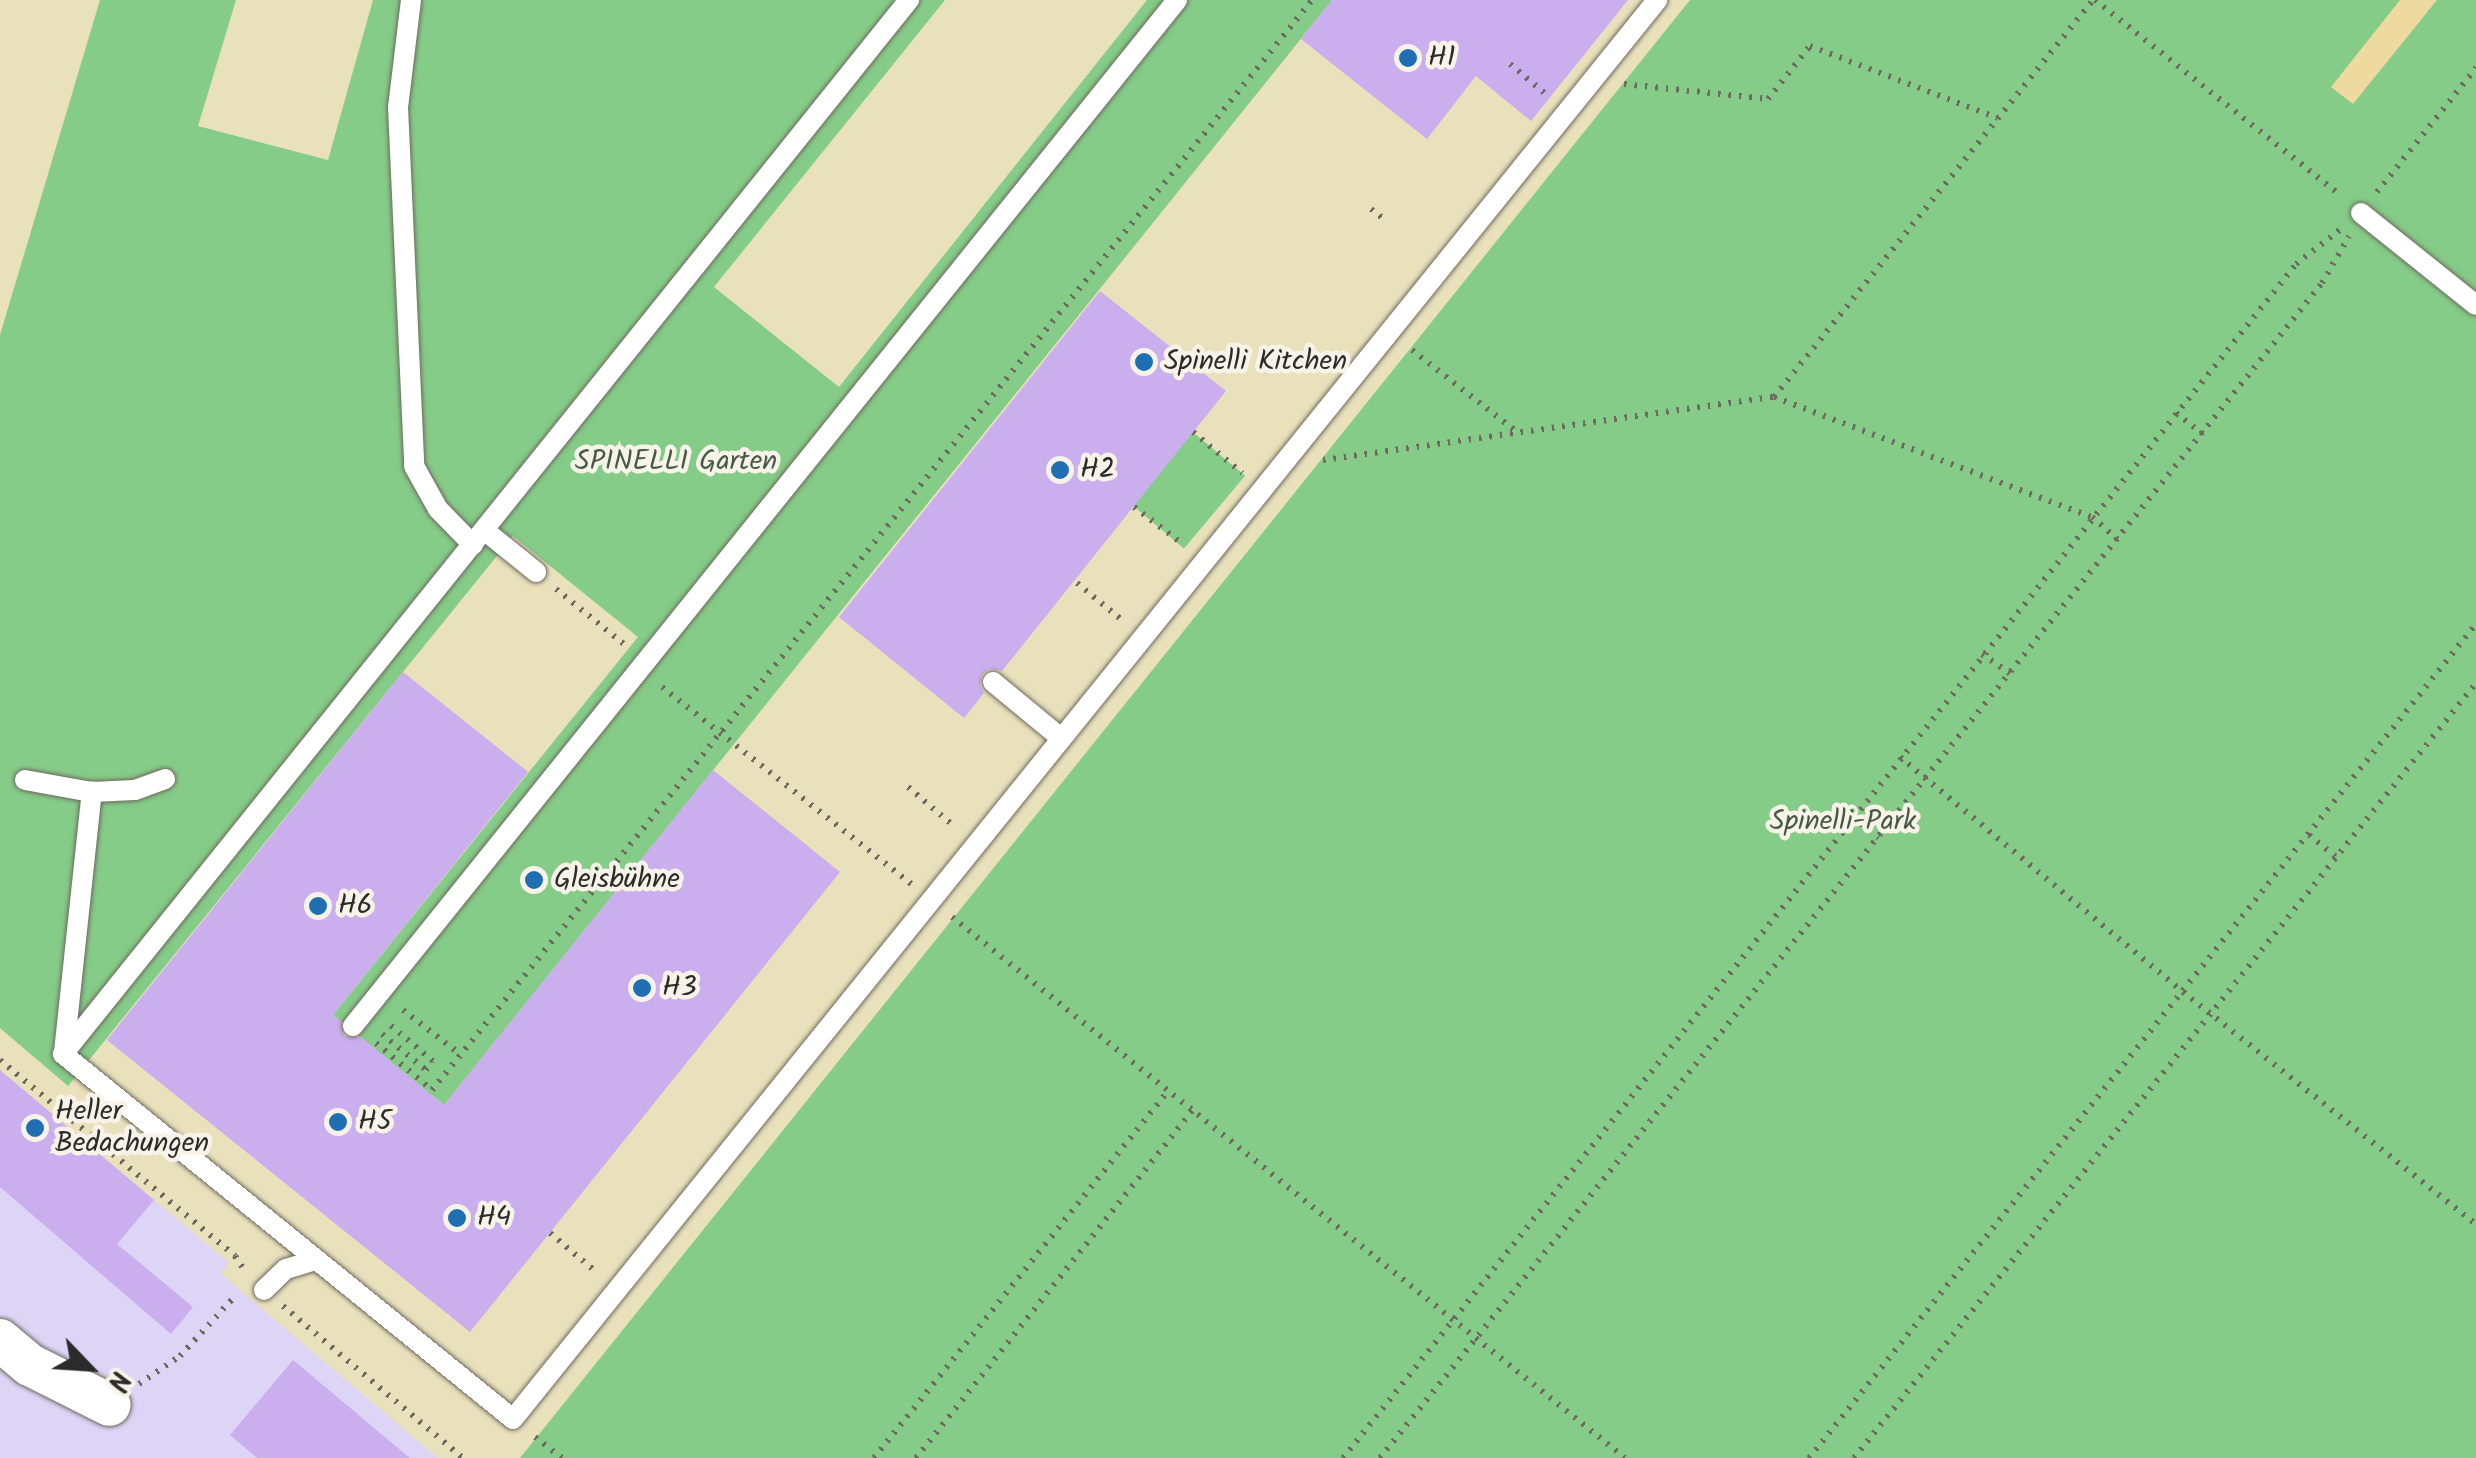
<!DOCTYPE html>
<html>
<head>
<meta charset="utf-8">
<style>
  body { margin:0 }
  #map { position:relative; width:2476px; height:1458px; overflow:hidden; background:#e9e0bc; font-family:Kalam,sans-serif }
  div>[style] { position:absolute }
  .built>* { inset:0; background:#ddd5f6 }
  .green>* { inset:0; background:#85cc88; transform-origin:0 0 }
  .sand>* { inset:0; background:#eeda9e }
  .building>* { inset:0; background:#caaeee }
  .path>* { height:6px; margin-top:-3px; transform-origin:0; background:repeating-linear-gradient(90deg,#6e6a5e 0 2.5px,transparent 0 10.5px) }
  .roads { filter:drop-shadow(0 0 2px #6e6a5e) drop-shadow(0 0 2px #6e6a5e) }
  .service>* { height:20px; margin:-10px; padding:0 10px; transform-origin:10px; border-radius:10px; background:#fff }
  .minor>* { height:42px; margin:-21px; padding:0 21px; transform-origin:21px; border-radius:21px; background:#fff }
  .dots>* { width:28px; height:28px; translate:-50% -50%; box-sizing:border-box; border:5px solid #f7f3e8; border-radius:50% }
  span { translate:-50% -50%; white-space:nowrap; text-align:center; line-height:1.15; -webkit-text-stroke:9px #f7f3e8; paint-order:stroke }
  .poi-label { font-size:28px; color:#2b2b2b }
  .left { translate:0 -50%; text-align:left }
  .park-label { font-size:28px; color:#465b47 }
  .north { position:absolute; left:40px; top:1318px; width:100px; height:100px; -webkit-text-stroke:8px #f7f3e8; paint-order:stroke; rotate:115deg; font-size:28px; font-weight:700; line-height:40px; text-align:center; color:#2b2b2b }
  .north::after { content:''; display:block; margin:auto; width:35px; height:45px; background:#2b2b2b; clip-path:polygon(50% 0,100% 100%,50% 72%,0 100%) }
</style>
</head>
<body>
<div id="map">
  <div class="built">
    <div style="clip-path:polygon(0 1070px,229px 1263px,221px 1274px,438px 1458px,0 1458px)"></div>
  </div>
  <div class="green">
    <div style="clip-path:polygon(100px 0,236px 0,198px 126px,328px 160px,373px 0,945px 0,714px 287px,839px 387px,1147px 0,1332px 0,444px 1105px,333px 1015px,638px 637px,513px 536px,68px 1086px,0 1028px,0 335px)"></div>
    <div style="clip-path:polygon(1690px 0,2476px 0,2476px 1458px,520px 1458px)"></div>
    <div style="left:1193px;top:432px;width:68px;height:95px;rotate:40deg"></div>
  </div>
  <div class="sand">
    <div style="clip-path:polygon(2400px 0,2437px 0,2353px 104px,2331px 87px)"></div>
  </div>
  <div class="building">
    <div style="clip-path:polygon(1332px 0,1628px 0,1531px 121px,1476px 76px,1427px 139px,1301px 39px)"></div>
    <div style="clip-path:polygon(1100px 291px,1226px 391px,1002px 671px,989px 669px,982px 674px,980px 686px,984px 693px,964px 718px,839px 617px)"></div>
    <div style="clip-path:polygon(403px 672px,528px 772px,333px 1015px,341px 1021px,344px 1036px,361px 1037px,444px 1105px,713px 770px,840px 872px,470px 1332px,107px 1040px)"></div>
    <div style="clip-path:polygon(0 1070px,154px 1200px,117px 1244px,193px 1307px,171px 1334px,0 1187px)"></div>
    <div style="clip-path:polygon(293px 1360px,410px 1458px,257px 1458px,230px 1435px)"></div>
  </div>
  <div class="path">
    <div style="left:2095px;top:0;width:315px;rotate:38.5deg"></div>
    <div style="left:1510px;top:64px;width:48px;rotate:40deg"></div>
    <div style="left:1624px;top:84px;width:145px;rotate:5.9deg"></div>
    <div style="left:1768px;top:99px;width:68px;rotate:-51.6deg"></div>
    <div style="left:1810px;top:46px;width:201px;rotate:21deg"></div>
    <div style="left:2377px;top:192px;width:159px;rotate:-51.4deg"></div>
    <div style="left:1371px;top:209px;width:18px;rotate:38deg"></div>
    <div style="left:1412px;top:350px;width:133px;rotate:38deg"></div>
    <div style="left:1774px;top:397px;width:509px;rotate:-51.22deg"></div>
    <div style="left:2176px;top:413px;width:34px;rotate:38deg"></div>
    <div style="left:1193px;top:432px;width:64px;rotate:39.9deg"></div>
    <div style="left:1323px;top:460px;width:455px;rotate:-8deg"></div>
    <div style="left:1774px;top:397px;width:340px;rotate:20.7deg"></div>
    <div style="left:2092px;top:517px;width:35px;rotate:41deg"></div>
    <div style="left:1134px;top:507px;width:61px;rotate:37.1deg"></div>
    <div style="left:1077px;top:583px;width:58px;rotate:39.4deg"></div>
    <div style="left:556px;top:589px;width:87px;rotate:39deg"></div>
    <div style="left:1982px;top:654px;width:35px;rotate:35deg"></div>
    <div style="left:662px;top:687px;width:318px;rotate:38.3deg"></div>
    <div style="left:1900px;top:757px;width:368px;rotate:39.7deg"></div>
    <div style="left:2183px;top:992px;width:374px;rotate:38.4deg"></div>
    <div style="left:908px;top:787px;width:62px;rotate:40.4deg"></div>
    <div style="left:1853px;top:817px;width:33px;rotate:39deg"></div>
    <div style="left:2309px;top:835px;width:36px;rotate:39deg"></div>
    <div style="left:952px;top:917px;width:863px;rotate:38.79deg"></div>
    <div style="left:403px;top:1010px;width:73px;rotate:37.8deg"></div>
    <div style="left:382px;top:1034px;width:57px;rotate:39.3deg"></div>
    <div style="left:426px;top:1070px;width:11px;rotate:-52deg"></div>
    <div style="left:433px;top:1061px;width:59px;rotate:-139.8deg"></div>
    <div style="left:376px;top:1043px;width:73px;rotate:40deg"></div>
    <div style="left:432px;top:1090px;width:1401px;rotate:-51.08deg"></div>
    <div style="left:0;top:1060px;width:306px;rotate:39.8deg"></div>
    <div style="left:235px;top:1256px;width:18px;rotate:56deg"></div>
    <div style="left:550px;top:1233px;width:59px;rotate:40.2deg"></div>
    <div style="left:283px;top:1306px;width:236px;rotate:40.2deg"></div>
    <div style="left:139px;top:1384px;width:50px;rotate:-34.3deg"></div>
    <div style="left:180px;top:1356px;width:83px;rotate:-47.4deg"></div>
    <div style="left:535px;top:1437px;width:34px;rotate:38deg"></div>
    <div style="left:874px;top:1458px;width:470px;rotate:-51.3deg"></div>
    <div style="left:916px;top:1458px;width:445px;rotate:-51.5deg"></div>
    <div style="left:1343px;top:1458px;width:1528px;rotate:-51.4deg"></div>
    <div style="left:2296px;top:264px;width:57px;rotate:-37.9deg"></div>
    <div style="left:1380px;top:1458px;width:1506px;rotate:-51.28deg"></div>
    <div style="left:2322px;top:283px;width:54px;rotate:-60.1deg"></div>
    <div style="left:1809px;top:1458px;width:1068px;rotate:-51.35deg"></div>
    <div style="left:1854px;top:1458px;width:994px;rotate:-51.25deg"></div>
  </div>
  <div class="roads">
    <div class="service">
      <div style="left:411px;top:0;width:108px;rotate:96.9deg"></div>
      <div style="left:398px;top:107px;width:359px;rotate:87.4deg"></div>
      <div style="left:414px;top:466px;width:49px;rotate:60.8deg"></div>
      <div style="left:438px;top:509px;width:50px;rotate:45.8deg"></div>
      <div style="left:2361px;top:213px;width:147px;rotate:38.7deg"></div>
      <div style="left:484px;top:530px;width:67px;rotate:38.9deg"></div>
      <div style="left:993px;top:682px;width:88px;rotate:39.5deg"></div>
      <div style="left:25px;top:780px;width:68px;rotate:10.2deg"></div>
      <div style="left:92px;top:792px;width:43px;rotate:-2.7deg"></div>
      <div style="left:135px;top:790px;width:32px;rotate:-20deg"></div>
      <div style="left:353px;top:1026px;width:1316px;rotate:-51.23deg"></div>
      <div style="left:64px;top:1052px;width:262px;rotate:-83.9deg"></div>
      <div style="left:63px;top:1054px;width:579px;rotate:39.05deg"></div>
      <div style="left:513px;top:1419px;width:1823px;rotate:-51.12deg"></div>
      <div style="left:63px;top:1054px;width:1352px;rotate:-51.25deg"></div>
      <div style="left:264px;top:1290px;width:30px;rotate:-44deg"></div>
      <div style="left:286px;top:1269px;width:31px;rotate:-17deg"></div>
    </div>
    <div class="minor">
      <div style="left:0;top:1340px;width:39px;rotate:40deg"></div>
      <div style="left:30px;top:1365px;width:89px;rotate:26.6deg"></div>
    </div>
  </div>
  <div class="dots">
    <div style="left:1408px;top:58px;background:#1f6fb2"></div>
    <div style="left:1144px;top:362px;background:#1f6fb2"></div>
    <div style="left:1060px;top:470px;background:#1f6fb2"></div>
    <div style="left:534px;top:880px;background:#1f6fb2"></div>
    <div style="left:318px;top:906px;background:#1f6fb2"></div>
    <div style="left:642px;top:988px;background:#1f6fb2"></div>
    <div style="left:338px;top:1122px;background:#1f6fb2"></div>
    <div style="left:35px;top:1128px;background:#1f6fb2"></div>
    <div style="left:457px;top:1218px;background:#1f6fb2"></div>
  </div>
  <div class="poi-label">
    <span class="left" style="left:1428px;top:58px">H1</span>
    <span class="left" style="left:1164px;top:362px">Spinelli Kitchen</span>
    <span class="left" style="left:1080px;top:470px">H2</span>
    <span class="left" style="left:554px;top:880px">Gleisbühne</span>
    <span class="left" style="left:338px;top:906px">H6</span>
    <span class="left" style="left:662px;top:988px">H3</span>
    <span class="left" style="left:55px;top:1128px">Heller<br>Bedachungen</span>
    <span class="left" style="left:358px;top:1122px">H5</span>
    <span class="left" style="left:477px;top:1218px">H4</span>
  </div>
  <div class="park-label">
    <span style="left:676px;top:462px">SPINELLI Garten</span>
    <span style="left:1843px;top:822px">Spinelli-Park</span>
  </div>
  <div class="north">N</div>
</div>
</body>
</html>
